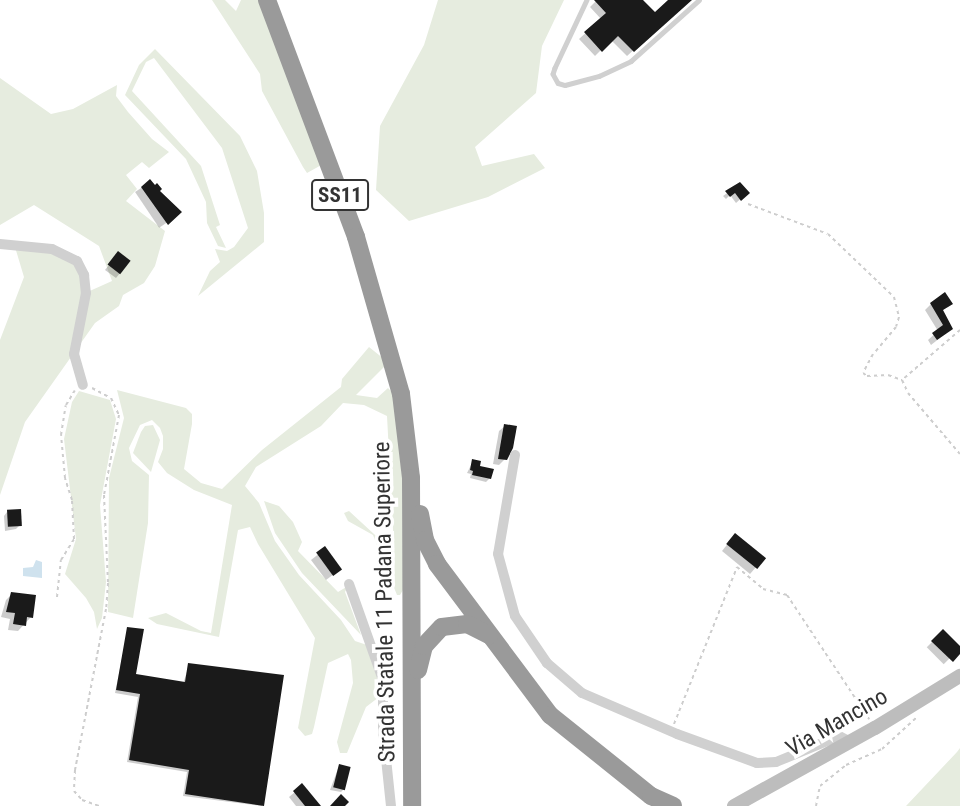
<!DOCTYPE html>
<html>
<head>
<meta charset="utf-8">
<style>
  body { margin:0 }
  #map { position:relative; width:960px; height:806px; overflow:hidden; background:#fff; font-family:"Roboto Condensed",sans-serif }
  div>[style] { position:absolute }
  .green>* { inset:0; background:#e6ecdf }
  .water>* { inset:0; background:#cfe2ee }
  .shadow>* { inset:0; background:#0003; transform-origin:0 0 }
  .building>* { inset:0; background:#1a1a1a; transform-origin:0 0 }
  .path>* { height:2px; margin-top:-1px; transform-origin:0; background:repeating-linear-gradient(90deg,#cdcdcd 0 3.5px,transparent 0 7px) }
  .lane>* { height:4.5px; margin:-2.25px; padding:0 2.25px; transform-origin:2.25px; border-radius:2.25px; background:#d0d0d0 }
  .street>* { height:10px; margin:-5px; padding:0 5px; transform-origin:5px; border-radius:5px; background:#d0d0d0 }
  .secondary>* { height:14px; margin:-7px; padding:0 7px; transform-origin:7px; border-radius:7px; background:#bdbdbd }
  .highway>* { height:18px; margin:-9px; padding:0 9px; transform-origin:9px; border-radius:9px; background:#9a9a9a }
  span { translate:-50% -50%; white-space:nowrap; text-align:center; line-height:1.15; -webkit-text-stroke:7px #fff; paint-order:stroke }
  .shield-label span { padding:2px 5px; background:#fff; border:2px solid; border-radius:5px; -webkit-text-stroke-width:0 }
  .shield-label { font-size:21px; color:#333; font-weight:700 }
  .street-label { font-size:23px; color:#333 }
</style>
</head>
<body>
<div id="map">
  <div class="green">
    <div style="clip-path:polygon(212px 0,225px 0,236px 11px,241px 0,264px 0,325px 163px,307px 173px,303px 167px,262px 91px,260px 74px)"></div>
    <div style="clip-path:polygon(438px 0,564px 0,542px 46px,536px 93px,475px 147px,482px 166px,534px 154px,545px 168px,488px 197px,409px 221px,376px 190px,380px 126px,424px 45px)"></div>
    <div style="clip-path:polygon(155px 49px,240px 136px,257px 171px,264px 213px,264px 242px,198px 296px,210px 271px,220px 262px,215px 249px,227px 251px,234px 247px,248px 228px,222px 148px,154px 58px,146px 62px,132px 91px,201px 166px,220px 225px,216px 227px,226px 248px,218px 246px,207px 223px,206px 202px,186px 159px,125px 95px,139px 65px)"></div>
    <div style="clip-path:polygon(0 78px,51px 114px,73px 109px,117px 85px,116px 96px,128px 112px,152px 139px,169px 152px,149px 168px,142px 162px,126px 175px,137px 189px,126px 201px,165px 231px,155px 266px,144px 283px,123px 295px,119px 306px,95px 323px,25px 422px,0 495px,0 340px,24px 277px,15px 247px,52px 251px,71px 260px,79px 272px,83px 294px,112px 281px,99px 246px,34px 205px,0 225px)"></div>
    <div style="clip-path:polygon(369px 347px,384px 359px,384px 367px,356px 395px,377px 398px,388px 388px,393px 393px,402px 474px,403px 590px,400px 595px,397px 595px,373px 535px,348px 521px,344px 513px,349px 511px,387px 546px,394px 548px,387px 416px,364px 405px,343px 403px,321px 426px,256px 467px,245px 486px,259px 503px,275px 541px,299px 575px,341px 620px,355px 641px,367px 645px,379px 679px,379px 697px,366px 707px,347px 753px,340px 753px,337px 742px,353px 683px,351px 660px,348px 654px,328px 663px,314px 727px,312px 734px,305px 736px,298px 728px,315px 638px,258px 544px,250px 527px,238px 530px,219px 637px,157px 624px,148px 618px,166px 613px,201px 631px,211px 633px,232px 505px,194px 490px,167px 473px,158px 462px,163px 449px,163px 436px,160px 428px,152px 420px,140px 425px,129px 448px,132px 461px,149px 475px,148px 523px,133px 618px,108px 612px,109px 478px,124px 418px,117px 390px,186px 408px,192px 414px,192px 424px,184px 469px,201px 483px,222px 489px,262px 450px,341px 387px,342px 379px)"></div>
    <div style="clip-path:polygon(79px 391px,110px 400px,116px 419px,100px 505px,106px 582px,102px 618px,97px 629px,94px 612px,86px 598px,65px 574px,76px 539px,64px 439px,72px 402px)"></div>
    <div style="clip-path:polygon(153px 425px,160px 440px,151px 472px,133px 453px,141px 432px,145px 426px)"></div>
    <div style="clip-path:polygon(264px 501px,279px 506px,293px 522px,302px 542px,298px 551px,338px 592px,348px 586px,345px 592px,361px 635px,302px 573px,275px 533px)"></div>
    <div style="clip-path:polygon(960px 748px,960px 806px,906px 806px,957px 752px)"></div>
  </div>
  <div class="water">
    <div style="clip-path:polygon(36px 560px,42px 562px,42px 578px,23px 576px,23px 568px,33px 567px)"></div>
  </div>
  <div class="shadow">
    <div style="clip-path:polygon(597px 0,641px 0,655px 15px,670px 0,689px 0,627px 56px,611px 40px,595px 56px,579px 39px,601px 19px,590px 7px)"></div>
    <div style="left:150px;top:182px;width:43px;height:18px;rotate:56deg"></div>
    <div style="clip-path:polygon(740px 184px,747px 193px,736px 203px,730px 195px,726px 199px,723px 196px)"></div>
    <div style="clip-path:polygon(115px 257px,129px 262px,116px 278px,105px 270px)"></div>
    <div style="clip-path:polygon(951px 303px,942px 311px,945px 334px,931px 345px,928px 340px,938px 331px,925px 310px,931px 304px)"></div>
    <div style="clip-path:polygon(505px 426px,505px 459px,499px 465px,493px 464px,499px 431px)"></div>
    <div style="clip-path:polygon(473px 461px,490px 478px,486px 482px,470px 478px,471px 474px,467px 473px)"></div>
    <div style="clip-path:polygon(7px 512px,20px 525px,16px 529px,5px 531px,4px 516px)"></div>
    <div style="clip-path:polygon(730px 541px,763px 559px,750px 574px,722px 551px)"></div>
    <div style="clip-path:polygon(325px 549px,334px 574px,326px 580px,311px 560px)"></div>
    <div style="clip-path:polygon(12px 594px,31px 617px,18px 631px,8px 630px,10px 619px,1px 617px,6px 600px)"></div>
    <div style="clip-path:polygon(128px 628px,134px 676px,183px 684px,189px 665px,282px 677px,262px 806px,183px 796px,187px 772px,127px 762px,138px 697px,115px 693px)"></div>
    <div style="left:943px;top:631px;width:24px;height:23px;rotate:45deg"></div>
    <div style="clip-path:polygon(339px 766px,344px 789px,341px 792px,330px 790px)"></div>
    <div style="clip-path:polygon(301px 787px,317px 806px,296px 806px,289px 797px)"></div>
  </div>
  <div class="building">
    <div style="clip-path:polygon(594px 0,643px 0,655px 12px,668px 0,692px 0,634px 52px,618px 36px,602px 52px,584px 32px,606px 13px)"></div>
    <div style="clip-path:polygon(150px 179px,155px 185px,157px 183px,162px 189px,160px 191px,182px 212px,168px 225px,141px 187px)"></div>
    <div style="clip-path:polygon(740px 182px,750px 193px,741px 201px,735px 193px,730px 197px,725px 191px)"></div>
    <div style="left:118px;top:251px;width:16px;height:17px;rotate:38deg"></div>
    <div style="clip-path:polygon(945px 292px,953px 304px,943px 310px,953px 329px,937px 340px,932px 333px,943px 325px,930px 303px)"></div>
    <div style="clip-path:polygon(504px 424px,517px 426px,513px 448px,507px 460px,498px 459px)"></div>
    <div style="clip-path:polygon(472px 459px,481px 461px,480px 466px,494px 469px,491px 479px,472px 475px,473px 471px,470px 470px)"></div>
    <div style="left:21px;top:509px;width:17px;height:14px;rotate:87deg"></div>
    <div style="left:735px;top:533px;width:40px;height:14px;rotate:39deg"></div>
    <div style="left:325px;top:546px;width:29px;height:11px;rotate:54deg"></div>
    <div style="clip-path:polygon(11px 592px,36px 595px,33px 618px,27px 617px,26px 626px,13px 624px,15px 613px,6px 612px)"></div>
    <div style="clip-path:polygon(127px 627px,144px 629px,136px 674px,185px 682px,188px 663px,284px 675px,264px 806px,185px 794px,189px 770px,129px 760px,140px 694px,116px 690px)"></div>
    <div style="clip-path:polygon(943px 629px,960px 646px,960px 654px,953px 662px,931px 641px)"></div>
    <div style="left:339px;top:764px;width:12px;height:24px;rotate:14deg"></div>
    <div style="clip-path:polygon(302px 783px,321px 806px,305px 806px,293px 791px)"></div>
    <div style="clip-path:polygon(341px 794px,349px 802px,345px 806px,330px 806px)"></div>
  </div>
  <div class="path">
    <div style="left:748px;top:204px;width:85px;rotate:20.6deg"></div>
    <div style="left:828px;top:234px;width:91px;rotate:43.7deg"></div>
    <div style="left:894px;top:297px;width:21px;rotate:76deg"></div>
    <div style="left:899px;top:317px;width:10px;rotate:107deg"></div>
    <div style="left:896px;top:327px;width:35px;rotate:130deg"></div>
    <div style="left:873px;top:354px;width:21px;rotate:118deg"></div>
    <div style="left:863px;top:373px;width:5px;rotate:37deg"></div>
    <div style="left:867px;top:376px;width:21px;rotate:-3deg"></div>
    <div style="left:888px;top:375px;width:15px;rotate:20deg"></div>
    <div style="left:960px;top:330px;width:77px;rotate:139.2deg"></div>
    <div style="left:902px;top:380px;width:14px;rotate:65deg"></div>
    <div style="left:908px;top:393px;width:80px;rotate:49.6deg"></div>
    <div style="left:92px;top:388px;width:21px;rotate:28deg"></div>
    <div style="left:111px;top:398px;width:19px;rotate:65deg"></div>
    <div style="left:119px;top:415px;width:81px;rotate:100.6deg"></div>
    <div style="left:104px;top:495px;width:88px;rotate:87.4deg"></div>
    <div style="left:108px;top:583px;width:26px;rotate:94deg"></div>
    <div style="left:106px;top:609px;width:164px;rotate:100.9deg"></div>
    <div style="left:75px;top:770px;width:21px;rotate:93deg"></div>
    <div style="left:74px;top:791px;width:12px;rotate:48deg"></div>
    <div style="left:82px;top:800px;width:18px;rotate:19deg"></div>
    <div style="left:57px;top:597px;width:37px;rotate:-84deg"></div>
    <div style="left:61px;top:560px;width:25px;rotate:-58deg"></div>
    <div style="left:74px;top:539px;width:39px;rotate:-93deg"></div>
    <div style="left:72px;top:500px;width:23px;rotate:-108deg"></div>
    <div style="left:65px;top:478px;width:43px;rotate:-95.3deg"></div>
    <div style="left:61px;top:435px;width:30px;rotate:-81deg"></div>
    <div style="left:66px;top:405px;width:17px;rotate:-59deg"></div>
    <div style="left:674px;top:724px;width:169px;rotate:-68.1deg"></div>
    <div style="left:737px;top:567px;width:34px;rotate:40deg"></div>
    <div style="left:763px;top:589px;width:25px;rotate:14deg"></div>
    <div style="left:787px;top:595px;width:149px;rotate:56.5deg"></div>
    <div style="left:816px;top:806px;width:20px;rotate:-79deg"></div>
    <div style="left:820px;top:786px;width:33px;rotate:-39deg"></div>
    <div style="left:846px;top:765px;width:39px;rotate:-24deg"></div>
    <div style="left:882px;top:749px;width:49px;rotate:-42.5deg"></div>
  </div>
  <div class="lane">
    <div style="left:587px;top:0;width:75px;rotate:115.2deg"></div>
    <div style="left:555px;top:68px;width:6px;rotate:108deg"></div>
    <div style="left:553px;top:74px;width:10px;rotate:61deg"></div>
    <div style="left:558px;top:83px;width:7px;rotate:16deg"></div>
    <div style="left:565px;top:85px;width:35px;rotate:-15deg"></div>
    <div style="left:599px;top:76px;width:35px;rotate:-25deg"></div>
    <div style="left:631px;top:61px;width:91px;rotate:-41.9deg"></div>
  </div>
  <div class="street">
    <div style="left:0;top:244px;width:52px;rotate:5.5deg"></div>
    <div style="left:52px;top:249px;width:28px;rotate:26deg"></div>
    <div style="left:77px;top:261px;width:16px;rotate:63deg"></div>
    <div style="left:84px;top:275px;width:18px;rotate:84deg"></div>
    <div style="left:86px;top:293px;width:62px;rotate:101.1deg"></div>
    <div style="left:74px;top:354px;width:32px;rotate:74deg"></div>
    <div style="left:515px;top:455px;width:100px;rotate:99.7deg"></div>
    <div style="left:498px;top:554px;width:64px;rotate:74.7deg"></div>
    <div style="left:515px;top:616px;width:57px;rotate:55.8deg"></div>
    <div style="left:547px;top:663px;width:46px;rotate:40.6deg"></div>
    <div style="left:582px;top:693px;width:103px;rotate:23.3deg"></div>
    <div style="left:677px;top:734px;width:85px;rotate:19.9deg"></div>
    <div style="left:757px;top:763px;width:19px;rotate:-3deg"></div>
    <div style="left:776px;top:762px;width:68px;rotate:-22.4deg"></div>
    <div style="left:839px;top:736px;width:13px;rotate:27deg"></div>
    <div style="left:349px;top:584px;width:102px;rotate:70.5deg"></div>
    <div style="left:383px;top:680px;width:50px;rotate:90deg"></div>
    <div style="left:383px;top:730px;width:76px;rotate:84deg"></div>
  </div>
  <div class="secondary">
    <div style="left:734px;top:806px;width:161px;rotate:-29deg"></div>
    <div style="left:875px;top:728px;width:100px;rotate:-31.5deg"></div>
  </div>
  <div class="highway">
    <div style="left:267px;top:0;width:253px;rotate:69.4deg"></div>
    <div style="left:356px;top:237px;width:163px;rotate:74deg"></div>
    <div style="left:401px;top:394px;width:85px;rotate:83.2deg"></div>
    <div style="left:411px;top:478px;width:328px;rotate:89.8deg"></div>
    <div style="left:420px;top:514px;width:26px;rotate:79deg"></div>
    <div style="left:425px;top:540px;width:27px;rotate:63deg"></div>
    <div style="left:437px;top:564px;width:189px;rotate:53.2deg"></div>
    <div style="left:550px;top:715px;width:129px;rotate:38.7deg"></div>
    <div style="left:651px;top:796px;width:24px;rotate:24deg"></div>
    <div style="left:418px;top:670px;width:25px;rotate:-76deg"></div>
    <div style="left:424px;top:646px;width:26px;rotate:-47deg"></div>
    <div style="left:442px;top:627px;width:25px;rotate:-7deg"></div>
    <div style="left:467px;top:624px;width:25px;rotate:27deg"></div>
  </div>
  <div class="shield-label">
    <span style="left:340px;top:195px">SS11</span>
  </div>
  <div class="street-label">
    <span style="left:385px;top:602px;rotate:-91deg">Strada Statale 11 Padana Superiore</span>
    <span style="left:837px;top:723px;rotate:-30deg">Via Mancino</span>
  </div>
</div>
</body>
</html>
